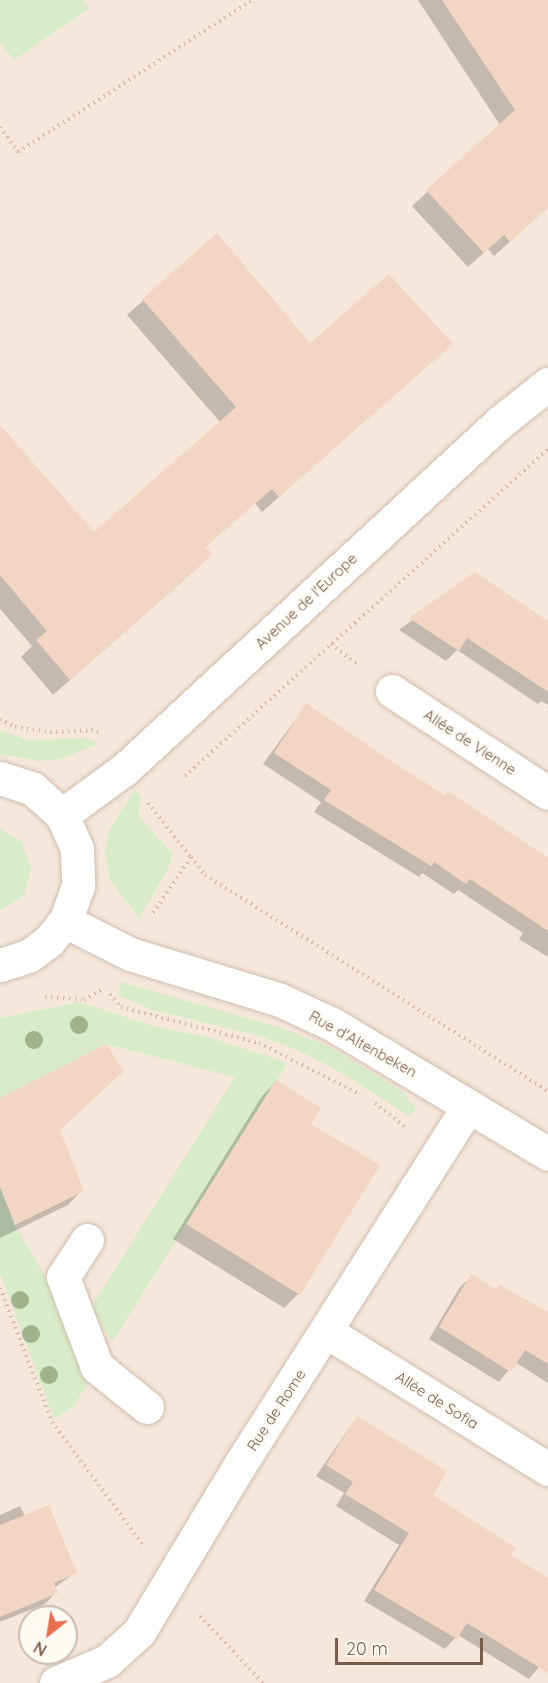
<!DOCTYPE html>
<html>
<head>
<meta charset="utf-8">
<style>
  body { margin:0 }
  #map { position:relative; width:548px; height:1683px; overflow:hidden; background:#fdf6ec; font-family:Quicksand,sans-serif }
  div>[style] { position:absolute }
  .residential>* { inset:0; background:#f5e8da }
  .green>* { inset:0; background:#d8ecc9 }
  .shadow>* { inset:0; background:#0003 }
  .building>* { inset:0; background:#f3d5c3 }
  .path>* { height:4px; margin-top:-2px; transform-origin:0; background:repeating-linear-gradient(90deg,#d9b8a5 0 1.5px,transparent 0 6px) }
  .roads { filter:drop-shadow(0 0 2px #d1beb0) drop-shadow(0 0 2px #d1beb0) }
  .minor>* { height:33px; margin:-16.5px; padding:0 16.5px; transform-origin:16.5px; border-radius:16.5px; background:#fff }
  .trees>* { width:18px; height:18px; margin:-9px; border-radius:50%; background:#a0b28e }
  span { translate:-50% -50%; white-space:nowrap; text-align:center; line-height:1.15; -webkit-text-stroke:4.5px #fffaf3; paint-order:stroke }
  .street-label { font-size:15px; color:#7a5c4d }
  .north { position:absolute; left:18px; top:1605px; width:60px; height:60px; box-sizing:border-box; background:#fffaf3; border:2px solid #cabbb1; border-radius:50%; rotate:210deg; font-size:16px; font-weight:700; line-height:24px; text-align:center; color:#7a5c4d }
  .north::after { content:''; display:block; margin:auto; width:21px; height:27px; background:#e76f51; clip-path:polygon(50% 0,100% 100%,50% 72%,0 100%) }
  .scale { position:absolute; left:335px; top:1638px; width:148px; height:27px; box-sizing:border-box; border:3px solid #7a5c4d; border-top:0; padding-left:8px; font-size:18px; line-height:21px; white-space:nowrap; color:#7a5c4d; -webkit-text-stroke:4px #fffaf3; paint-order:stroke }
</style>
</head>
<body>
<div id="map">
  <div class="residential">
    <div style="clip-path:polygon(evenodd,0 0,548px 0,548px 1683px,0 1683px,0 0,30px 1617px,66px 1617px,66px 1653px,30px 1653px,30px 1617px)"></div>
  </div>
  <div class="green">
    <div style="clip-path:polygon(0 0,83px 0,89px 9px,14px 60px,0 42px)"></div>
    <div style="clip-path:polygon(0 730px,28px 740px,87px 738px,97px 744px,62px 759px,39px 761px,0 754px)"></div>
    <div style="clip-path:polygon(135px 789px,141px 799px,138px 816px,173px 854px,167px 871px,139px 918px,110px 880px,105px 851px,109px 830px)"></div>
    <div style="clip-path:polygon(0 829px,21px 841px,31px 868px,24px 895px,0 911px)"></div>
    <div style="clip-path:polygon(121px 982px,279px 1027px,330px 1047px,402px 1091px,417px 1110px,408px 1115px,335px 1069px,295px 1049px,259px 1036px,153px 1010px,118px 995px)"></div>
    <div style="clip-path:polygon(80px 1002px,153px 1026px,212px 1038px,288px 1063px,112px 1342px,91px 1308px,235px 1077px,106px 1044px,0 1098px,0 1018px)"></div>
    <div style="clip-path:polygon(0 1187px,15px 1225px,97px 1367px,74px 1406px,54px 1419px,0 1273px)"></div>
  </div>
  <div class="shadow">
    <div style="clip-path:polygon(418px 0,548px 0,548px 207px,494px 256px,488px 249px,468px 267px,412px 206px,500px 125px)"></div>
    <div style="clip-path:polygon(217px 235px,310px 345px,451px 344px,262px 512px,255px 503px,204px 548px,211px 554px,195px 570px,53px 695px,21px 657px,32px 646px,0 609px,0 427px,93px 534px,221px 423px,127px 315px)"></div>
    <div style="clip-path:polygon(475px 574px,548px 623px,548px 705px,541px 701px,538px 704px,457px 650px,446px 661px,399px 630px)"></div>
    <div style="clip-path:polygon(306px 705px,444px 797px,448px 793px,548px 858px,548px 957px,519px 939px,523px 933px,458px 890px,454px 894px,422px 873px,419px 877px,314px 812px,321px 802px,263px 764px)"></div>
    <div style="clip-path:polygon(276px 1082px,309px 1125px,298px 1294px,284px 1308px,173px 1239px,262px 1096px)"></div>
    <div style="clip-path:polygon(0 1099px,59px 1131px,82px 1190px,68px 1205px,0 1238px)"></div>
    <div style="clip-path:polygon(472px 1276px,496px 1291px,500px 1286px,548px 1314px,548px 1383px,515px 1362px,499px 1382px,429px 1339px,460px 1287px)"></div>
    <div style="clip-path:polygon(357px 1417px,431px 1495px,509px 1556px,548px 1580px,548px 1656px,529px 1679px,458px 1635px,445px 1649px,364px 1601px,399px 1545px,336px 1506px,344px 1493px,316px 1476px)"></div>
    <div style="clip-path:polygon(20px 1506px,25px 1516px,76px 1572px,54px 1588px,56px 1592px,45px 1604px,0 1622px,0 1515px)"></div>
  </div>
  <div class="building">
    <div style="clip-path:polygon(442px 0,548px 0,548px 207px,510px 242px,504px 235px,484px 253px,426px 190px,515px 110px)"></div>
    <div style="clip-path:polygon(217px 233px,310px 343px,389px 274px,453px 344px,279px 497px,272px 489px,205px 547px,213px 554px,70px 680px,36px 640px,47px 631px,0 575px,0 425px,94px 532px,236px 407px,142px 299px)"></div>
    <div style="clip-path:polygon(475px 572px,548px 621px,548px 692px,467px 638px,459px 651px,409px 618px)"></div>
    <div style="clip-path:polygon(306px 703px,397px 765px,445px 795px,448px 791px,548px 858px,548px 931px,470px 879px,466px 884px,434px 862px,431px 866px,324px 800px,331px 790px,274px 753px)"></div>
    <div style="clip-path:polygon(106px 1044px,124px 1071px,60px 1130px,84px 1191px,15px 1225px,0 1187px,0 1098px)"></div>
    <div style="clip-path:polygon(276px 1080px,321px 1108px,311px 1124px,380px 1165px,300px 1295px,186px 1224px)"></div>
    <div style="clip-path:polygon(471px 1274px,497px 1290px,500px 1285px,548px 1312px,548px 1364px,525px 1350px,511px 1372px,439px 1327px)"></div>
    <div style="clip-path:polygon(357px 1416px,447px 1471px,433px 1495px,516px 1548px,511px 1555px,548px 1578px,548px 1673px,467px 1623px,457px 1639px,374px 1590px,409px 1533px,345px 1494px,353px 1482px,326px 1465px)"></div>
    <div style="clip-path:polygon(49px 1505px,77px 1573px,54px 1583px,58px 1593px,0 1617px,0 1525px)"></div>
  </div>
  <div class="path">
    <div style="left:0;top:127px;width:31px;rotate:54deg"></div>
    <div style="left:18px;top:152px;width:279px;rotate:-33deg"></div>
    <div style="left:331px;top:644px;width:34px;rotate:38deg"></div>
    <div style="left:0;top:719px;width:17px;rotate:28deg"></div>
    <div style="left:15px;top:727px;width:35px;rotate:8deg"></div>
    <div style="left:50px;top:732px;width:41px;rotate:-2.8deg"></div>
    <div style="left:91px;top:730px;width:10px;rotate:17deg"></div>
    <div style="left:185px;top:776px;width:489px;rotate:-42deg"></div>
    <div style="left:148px;top:803px;width:69px;rotate:51.5deg"></div>
    <div style="left:191px;top:857px;width:71px;rotate:124.1deg"></div>
    <div style="left:191px;top:857px;width:23px;rotate:52deg"></div>
    <div style="left:205px;top:875px;width:405px;rotate:32.2deg"></div>
    <div style="left:110px;top:994px;width:17px;rotate:50deg"></div>
    <div style="left:121px;top:1007px;width:143px;rotate:14.6deg"></div>
    <div style="left:259px;top:1043px;width:112px;rotate:27deg"></div>
    <div style="left:45px;top:997px;width:39px;rotate:4deg"></div>
    <div style="left:84px;top:1000px;width:22px;rotate:-30deg"></div>
    <div style="left:375px;top:1103px;width:38px;rotate:39deg"></div>
    <div style="left:0;top:1288px;width:144px;rotate:68.8deg"></div>
    <div style="left:52px;top:1422px;width:153px;rotate:53.5deg"></div>
    <div style="left:200px;top:1616px;width:92px;rotate:46.8deg"></div>
  </div>
  <div class="roads">
    <div class="minor">
      <div style="left:392px;top:691px;width:186px;rotate:33.2deg"></div>
      <div style="left:0;top:778px;width:35px;rotate:18deg"></div>
      <div style="left:33px;top:789px;width:39px;rotate:42deg"></div>
      <div style="left:62px;top:815px;width:37px;rotate:66deg"></div>
      <div style="left:77px;top:849px;width:37px;rotate:88deg"></div>
      <div style="left:78px;top:886px;width:37px;rotate:110deg"></div>
      <div style="left:65px;top:921px;width:26px;rotate:129deg"></div>
      <div style="left:49px;top:941px;width:26px;rotate:144deg"></div>
      <div style="left:28px;top:956px;width:29px;rotate:162deg"></div>
      <div style="left:62px;top:815px;width:79px;rotate:-36.3deg"></div>
      <div style="left:126px;top:768px;width:508px;rotate:-42.77deg"></div>
      <div style="left:499px;top:423px;width:63px;rotate:-38.5deg"></div>
      <div style="left:65px;top:921px;width:73px;rotate:26.9deg"></div>
      <div style="left:130px;top:954px;width:157px;rotate:17deg"></div>
      <div style="left:280px;top:1000px;width:57px;rotate:24.8deg"></div>
      <div style="left:332px;top:1024px;width:252px;rotate:31deg"></div>
      <div style="left:87px;top:1240px;width:44px;rotate:123deg"></div>
      <div style="left:63px;top:1277px;width:96px;rotate:69.3deg"></div>
      <div style="left:97px;top:1367px;width:64px;rotate:38.7deg"></div>
      <div style="left:327px;top:1332px;width:260px;rotate:31.8deg"></div>
      <div style="left:56px;top:1683px;width:56px;rotate:-23.3deg"></div>
      <div style="left:107px;top:1661px;width:43px;rotate:-42.2deg"></div>
      <div style="left:139px;top:1632px;width:197px;rotate:-58.9deg"></div>
      <div style="left:241px;top:1463px;width:423px;rotate:-57.5deg"></div>
    </div>
  </div>
  <div class="trees">
    <div style="left:79px;top:1025px"></div>
    <div style="left:34px;top:1040px"></div>
    <div style="left:20px;top:1300px"></div>
    <div style="left:31px;top:1334px"></div>
    <div style="left:49px;top:1375px"></div>
  </div>
  <div class="street-label">
    <span style="left:306px;top:601px;rotate:-43deg">Avenue de l'Europe</span>
    <span style="left:470px;top:742px;rotate:33deg">Allée de Vienne</span>
    <span style="left:363px;top:1044px;rotate:29deg">Rue d'Altenbeken</span>
    <span style="left:437px;top:1400px;rotate:32deg">Allée de Sofia</span>
    <span style="left:276px;top:1410px;rotate:-57deg">Rue de Rome</span>
  </div>
  <div class="north">N</div>
  <div class="scale">20 m</div>
</div>
</body>
</html>
